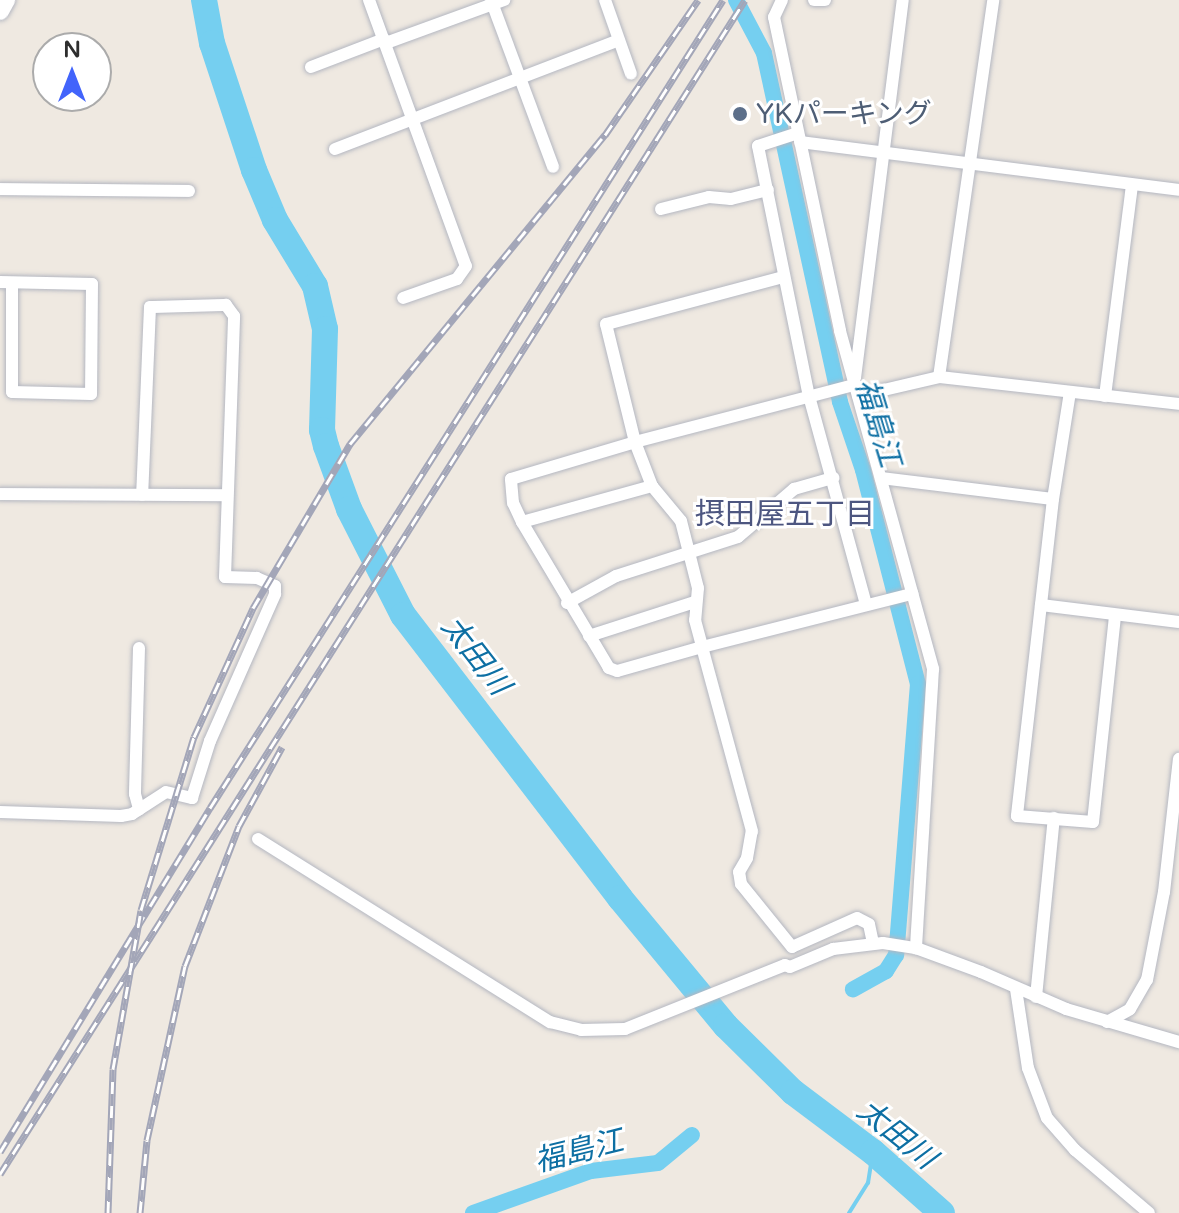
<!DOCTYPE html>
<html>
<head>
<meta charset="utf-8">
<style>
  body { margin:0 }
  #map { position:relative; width:1179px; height:1213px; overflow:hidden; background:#efe9e1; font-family:"Varela Round","Noto Sans JP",sans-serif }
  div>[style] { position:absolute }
  .stream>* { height:4px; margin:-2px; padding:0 2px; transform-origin:2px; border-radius:2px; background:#75cff0 }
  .canal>* { height:16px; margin:-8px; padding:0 8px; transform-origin:8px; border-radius:8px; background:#75cff0 }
  .river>* { height:26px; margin:-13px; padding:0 13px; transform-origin:13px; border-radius:13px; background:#75cff0 }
  .roads { filter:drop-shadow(0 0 2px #b4b7c1) drop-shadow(0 0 2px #b4b7c1) }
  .street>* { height:12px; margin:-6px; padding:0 6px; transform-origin:6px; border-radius:6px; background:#fff }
  .secondary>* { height:18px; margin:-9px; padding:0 9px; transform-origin:9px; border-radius:9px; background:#fff }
  .rail>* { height:7px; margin-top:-3.5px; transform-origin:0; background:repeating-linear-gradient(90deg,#fff 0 12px,#a3a6b8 0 24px); box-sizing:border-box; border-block:2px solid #a3a6b8 }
  .dots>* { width:22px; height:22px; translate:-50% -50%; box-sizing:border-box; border:4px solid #fff; border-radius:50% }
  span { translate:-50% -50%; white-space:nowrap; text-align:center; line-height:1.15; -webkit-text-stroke:6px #fff; paint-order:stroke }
  .service-label { font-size:28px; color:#4e5e75 }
  .left { translate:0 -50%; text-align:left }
  .water-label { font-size:30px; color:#0d6fa3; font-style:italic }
  .neighbourhood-label { font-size:30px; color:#4d5680 }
  .north { position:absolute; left:32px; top:32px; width:80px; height:80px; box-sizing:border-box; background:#fff; border:2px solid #ababab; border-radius:50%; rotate:0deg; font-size:22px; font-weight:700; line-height:32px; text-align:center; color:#2e2e2e }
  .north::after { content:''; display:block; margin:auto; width:28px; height:36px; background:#4264fb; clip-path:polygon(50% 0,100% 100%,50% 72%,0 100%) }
</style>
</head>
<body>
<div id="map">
  <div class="stream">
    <div style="left:849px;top:1213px;width:36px;rotate:-58deg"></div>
    <div style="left:868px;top:1183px;width:31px;rotate:-81deg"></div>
  </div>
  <div class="canal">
    <div style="left:736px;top:0;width:60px;rotate:62.2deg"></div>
    <div style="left:764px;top:53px;width:357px;rotate:77.7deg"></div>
    <div style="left:840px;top:402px;width:72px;rotate:71.3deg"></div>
    <div style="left:863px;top:470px;width:221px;rotate:75.6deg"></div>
    <div style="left:918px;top:684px;width:272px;rotate:94.6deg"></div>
    <div style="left:896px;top:955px;width:19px;rotate:122deg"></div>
    <div style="left:886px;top:971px;width:38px;rotate:151deg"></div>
    <div style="left:473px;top:1213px;width:125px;rotate:-19.6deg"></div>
    <div style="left:591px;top:1171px;width:67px;rotate:-6.8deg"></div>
    <div style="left:658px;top:1163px;width:44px;rotate:-39.5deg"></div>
  </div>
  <div class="river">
    <div style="left:204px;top:0;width:44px;rotate:79.5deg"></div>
    <div style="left:212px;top:43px;width:134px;rotate:71.7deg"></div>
    <div style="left:254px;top:170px;width:54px;rotate:67.2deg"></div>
    <div style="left:275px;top:220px;width:77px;rotate:58.8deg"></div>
    <div style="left:315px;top:286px;width:44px;rotate:76.9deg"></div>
    <div style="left:325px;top:329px;width:101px;rotate:91.7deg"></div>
    <div style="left:322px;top:430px;width:16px;rotate:76deg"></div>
    <div style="left:326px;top:446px;width:67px;rotate:69.9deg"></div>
    <div style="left:349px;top:509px;width:119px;rotate:63deg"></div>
    <div style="left:403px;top:615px;width:357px;rotate:52.5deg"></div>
    <div style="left:620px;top:898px;width:166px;rotate:50.4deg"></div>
    <div style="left:726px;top:1026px;width:94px;rotate:44.6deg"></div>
    <div style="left:793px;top:1092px;width:100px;rotate:36.9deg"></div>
    <div style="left:873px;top:1152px;width:92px;rotate:41.5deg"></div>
  </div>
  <div class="roads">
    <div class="street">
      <div style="left:369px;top:0;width:283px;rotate:70deg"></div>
      <div style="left:466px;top:266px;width:16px;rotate:125deg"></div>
      <div style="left:457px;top:279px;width:57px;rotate:160.6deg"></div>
      <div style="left:491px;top:0;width:178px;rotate:69.6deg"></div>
      <div style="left:605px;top:0;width:78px;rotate:70.6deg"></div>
      <div style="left:782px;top:0;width:19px;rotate:115deg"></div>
      <div style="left:774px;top:17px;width:321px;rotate:78.1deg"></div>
      <div style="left:840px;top:331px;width:351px;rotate:74.6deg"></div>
      <div style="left:933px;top:669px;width:280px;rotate:93.5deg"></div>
      <div style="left:814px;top:0;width:11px"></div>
      <div style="left:386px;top:43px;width:126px;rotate:-20deg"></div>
      <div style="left:311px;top:67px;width:78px;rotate:-21deg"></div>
      <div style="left:798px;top:133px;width:42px;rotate:162deg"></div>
      <div style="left:758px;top:146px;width:255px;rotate:78.5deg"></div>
      <div style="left:809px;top:396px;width:216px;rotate:74.7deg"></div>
      <div style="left:800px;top:142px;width:382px;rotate:7.2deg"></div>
      <div style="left:335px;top:149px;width:304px;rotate:-21deg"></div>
      <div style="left:0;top:189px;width:189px;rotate:0.6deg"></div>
      <div style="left:661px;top:209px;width:49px;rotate:-14deg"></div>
      <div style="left:709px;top:197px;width:22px;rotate:5deg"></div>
      <div style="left:731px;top:199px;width:38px;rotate:-14deg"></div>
      <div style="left:783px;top:277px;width:183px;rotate:165.1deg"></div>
      <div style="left:606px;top:324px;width:122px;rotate:76.2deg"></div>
      <div style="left:635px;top:442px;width:47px;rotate:68.9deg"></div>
      <div style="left:652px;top:486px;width:45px;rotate:50.4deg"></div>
      <div style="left:681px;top:521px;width:69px;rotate:75.8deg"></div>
      <div style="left:698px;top:588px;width:32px;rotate:95deg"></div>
      <div style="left:695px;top:620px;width:28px;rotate:75deg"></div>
      <div style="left:702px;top:647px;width:88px;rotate:164.2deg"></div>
      <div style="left:617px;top:671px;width:9px;rotate:-159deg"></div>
      <div style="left:609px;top:668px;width:170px;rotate:-120.8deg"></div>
      <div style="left:522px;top:522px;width:21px;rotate:-115deg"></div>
      <div style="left:513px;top:503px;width:24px;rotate:-95deg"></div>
      <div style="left:511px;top:479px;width:129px;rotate:-16.6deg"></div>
      <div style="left:635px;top:442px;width:226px;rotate:-14.6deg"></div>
      <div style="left:0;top:282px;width:92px;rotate:1.2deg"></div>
      <div style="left:92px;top:284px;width:110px;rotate:90.5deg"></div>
      <div style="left:91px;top:394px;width:79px;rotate:-178.5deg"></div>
      <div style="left:12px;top:392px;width:109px;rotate:-90deg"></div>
      <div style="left:939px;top:377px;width:381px;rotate:-81.8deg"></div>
      <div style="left:855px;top:378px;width:381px;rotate:-82.8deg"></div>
      <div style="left:1070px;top:392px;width:108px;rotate:99deg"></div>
      <div style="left:1053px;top:499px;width:319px;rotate:96.5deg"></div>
      <div style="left:1017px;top:816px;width:76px;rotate:4.5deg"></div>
      <div style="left:1093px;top:822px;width:208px;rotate:-83.9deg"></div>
      <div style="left:858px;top:396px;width:83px;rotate:-13.2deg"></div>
      <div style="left:939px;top:377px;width:242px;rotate:6.4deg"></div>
      <div style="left:1105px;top:396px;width:213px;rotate:-82.7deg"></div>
      <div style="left:881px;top:478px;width:173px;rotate:7deg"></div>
      <div style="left:0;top:494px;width:225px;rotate:0.3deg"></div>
      <div style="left:522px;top:522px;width:135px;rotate:-15.5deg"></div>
      <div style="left:567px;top:603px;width:56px;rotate:-28.9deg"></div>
      <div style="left:616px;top:576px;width:128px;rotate:-17.7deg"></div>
      <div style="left:738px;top:537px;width:74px;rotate:-40.6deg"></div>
      <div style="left:794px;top:489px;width:41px;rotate:-15.8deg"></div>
      <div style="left:1041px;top:605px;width:139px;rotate:7deg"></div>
      <div style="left:589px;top:636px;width:111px;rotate:-17.8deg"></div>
      <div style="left:139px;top:648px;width:146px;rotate:91.6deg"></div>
      <div style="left:135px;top:794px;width:16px;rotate:75deg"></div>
      <div style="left:0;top:812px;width:121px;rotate:1.9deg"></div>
      <div style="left:121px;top:816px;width:11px;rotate:-10deg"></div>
      <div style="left:132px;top:814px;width:40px;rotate:-32.9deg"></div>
      <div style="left:166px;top:792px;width:27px;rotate:13deg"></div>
      <div style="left:192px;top:798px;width:60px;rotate:-72.5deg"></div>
      <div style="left:210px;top:741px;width:161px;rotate:-66.1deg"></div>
      <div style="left:275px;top:594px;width:8px;rotate:-90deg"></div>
      <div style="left:275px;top:586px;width:20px;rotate:-156deg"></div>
      <div style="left:257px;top:578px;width:32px;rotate:-178deg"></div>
      <div style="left:225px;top:577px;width:261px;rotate:-88deg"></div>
      <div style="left:234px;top:316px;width:14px;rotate:-126deg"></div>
      <div style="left:226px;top:305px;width:76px;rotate:178.5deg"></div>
      <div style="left:150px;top:307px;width:188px;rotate:92.4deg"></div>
      <div style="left:258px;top:839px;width:345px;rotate:32.1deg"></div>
      <div style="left:550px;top:1022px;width:32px;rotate:14deg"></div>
      <div style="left:581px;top:1030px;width:44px;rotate:-1.3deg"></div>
      <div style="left:625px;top:1029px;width:172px;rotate:-21.8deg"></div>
      <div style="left:785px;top:965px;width:5px;rotate:22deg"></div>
      <div style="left:790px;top:967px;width:47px;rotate:-22.7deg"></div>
      <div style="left:833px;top:949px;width:50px;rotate:-6.8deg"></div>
      <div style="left:883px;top:943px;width:33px;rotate:9deg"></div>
      <div style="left:916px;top:948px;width:69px;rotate:20.3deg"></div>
      <div style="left:981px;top:972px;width:93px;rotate:23.5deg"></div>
      <div style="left:1066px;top:1009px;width:118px;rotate:16.3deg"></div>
      <div style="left:873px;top:943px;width:19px;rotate:-102deg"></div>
      <div style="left:869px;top:924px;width:13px;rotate:-153deg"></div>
      <div style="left:857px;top:918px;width:71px;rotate:156deg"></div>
      <div style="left:792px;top:947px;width:81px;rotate:-129deg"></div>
      <div style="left:741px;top:884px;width:12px;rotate:-99deg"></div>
      <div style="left:739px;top:872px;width:16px;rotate:-60deg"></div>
      <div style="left:747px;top:858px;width:27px;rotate:-80deg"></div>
      <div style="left:752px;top:831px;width:191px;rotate:-105.2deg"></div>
      <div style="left:702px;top:647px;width:217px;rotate:-14.2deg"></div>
      <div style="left:1016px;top:989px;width:80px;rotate:81.4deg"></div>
      <div style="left:1028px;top:1068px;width:53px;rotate:69.2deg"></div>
      <div style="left:1047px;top:1118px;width:43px;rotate:48.8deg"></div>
      <div style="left:1075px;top:1150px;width:97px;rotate:40.4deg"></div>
      <div style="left:1036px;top:997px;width:180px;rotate:-84.3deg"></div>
      <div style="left:1107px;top:1022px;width:26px;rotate:-29deg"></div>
      <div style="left:1130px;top:1009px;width:34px;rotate:-60deg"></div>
      <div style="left:1147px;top:980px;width:90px;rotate:-79.1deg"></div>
      <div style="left:1164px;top:892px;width:134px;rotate:-83.6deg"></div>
    </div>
    <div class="secondary">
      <div style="left:0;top:11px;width:13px;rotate:-61deg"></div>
    </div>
  </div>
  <div class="rail">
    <div style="left:0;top:1152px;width:403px;rotate:-58.6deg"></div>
    <div style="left:210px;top:808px;width:957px;rotate:-57.59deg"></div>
    <div style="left:0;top:1174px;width:1390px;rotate:-57.6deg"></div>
    <div style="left:108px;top:1213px;width:144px;rotate:-88deg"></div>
    <div style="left:113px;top:1069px;width:161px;rotate:-80deg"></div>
    <div style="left:141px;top:910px;width:181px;rotate:-73deg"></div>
    <div style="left:194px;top:737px;width:142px;rotate:-65.4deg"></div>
    <div style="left:253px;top:608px;width:191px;rotate:-59.4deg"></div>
    <div style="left:350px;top:444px;width:401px;rotate:-50.5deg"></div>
    <div style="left:605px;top:135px;width:164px;rotate:-55.4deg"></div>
    <div style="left:140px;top:1213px;width:73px;rotate:-84.5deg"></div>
    <div style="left:147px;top:1140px;width:178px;rotate:-77.7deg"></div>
    <div style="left:185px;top:966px;width:150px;rotate:-68.9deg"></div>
    <div style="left:239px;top:826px;width:90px;rotate:-61.4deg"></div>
  </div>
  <div class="dots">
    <div style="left:740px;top:114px;background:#5c6f8a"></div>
  </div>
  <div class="service-label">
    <span class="left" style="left:756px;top:114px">YKパーキング</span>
  </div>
  <div class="water-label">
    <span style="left:877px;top:423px;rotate:73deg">福島江</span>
    <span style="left:475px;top:656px;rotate:52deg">太田川</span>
    <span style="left:896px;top:1135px;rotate:39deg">太田川</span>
    <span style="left:579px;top:1152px;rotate:-14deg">福島江</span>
  </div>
  <div class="neighbourhood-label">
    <span style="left:785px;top:515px">摂田屋五丁目</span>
  </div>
  <div class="north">N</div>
</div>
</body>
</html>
